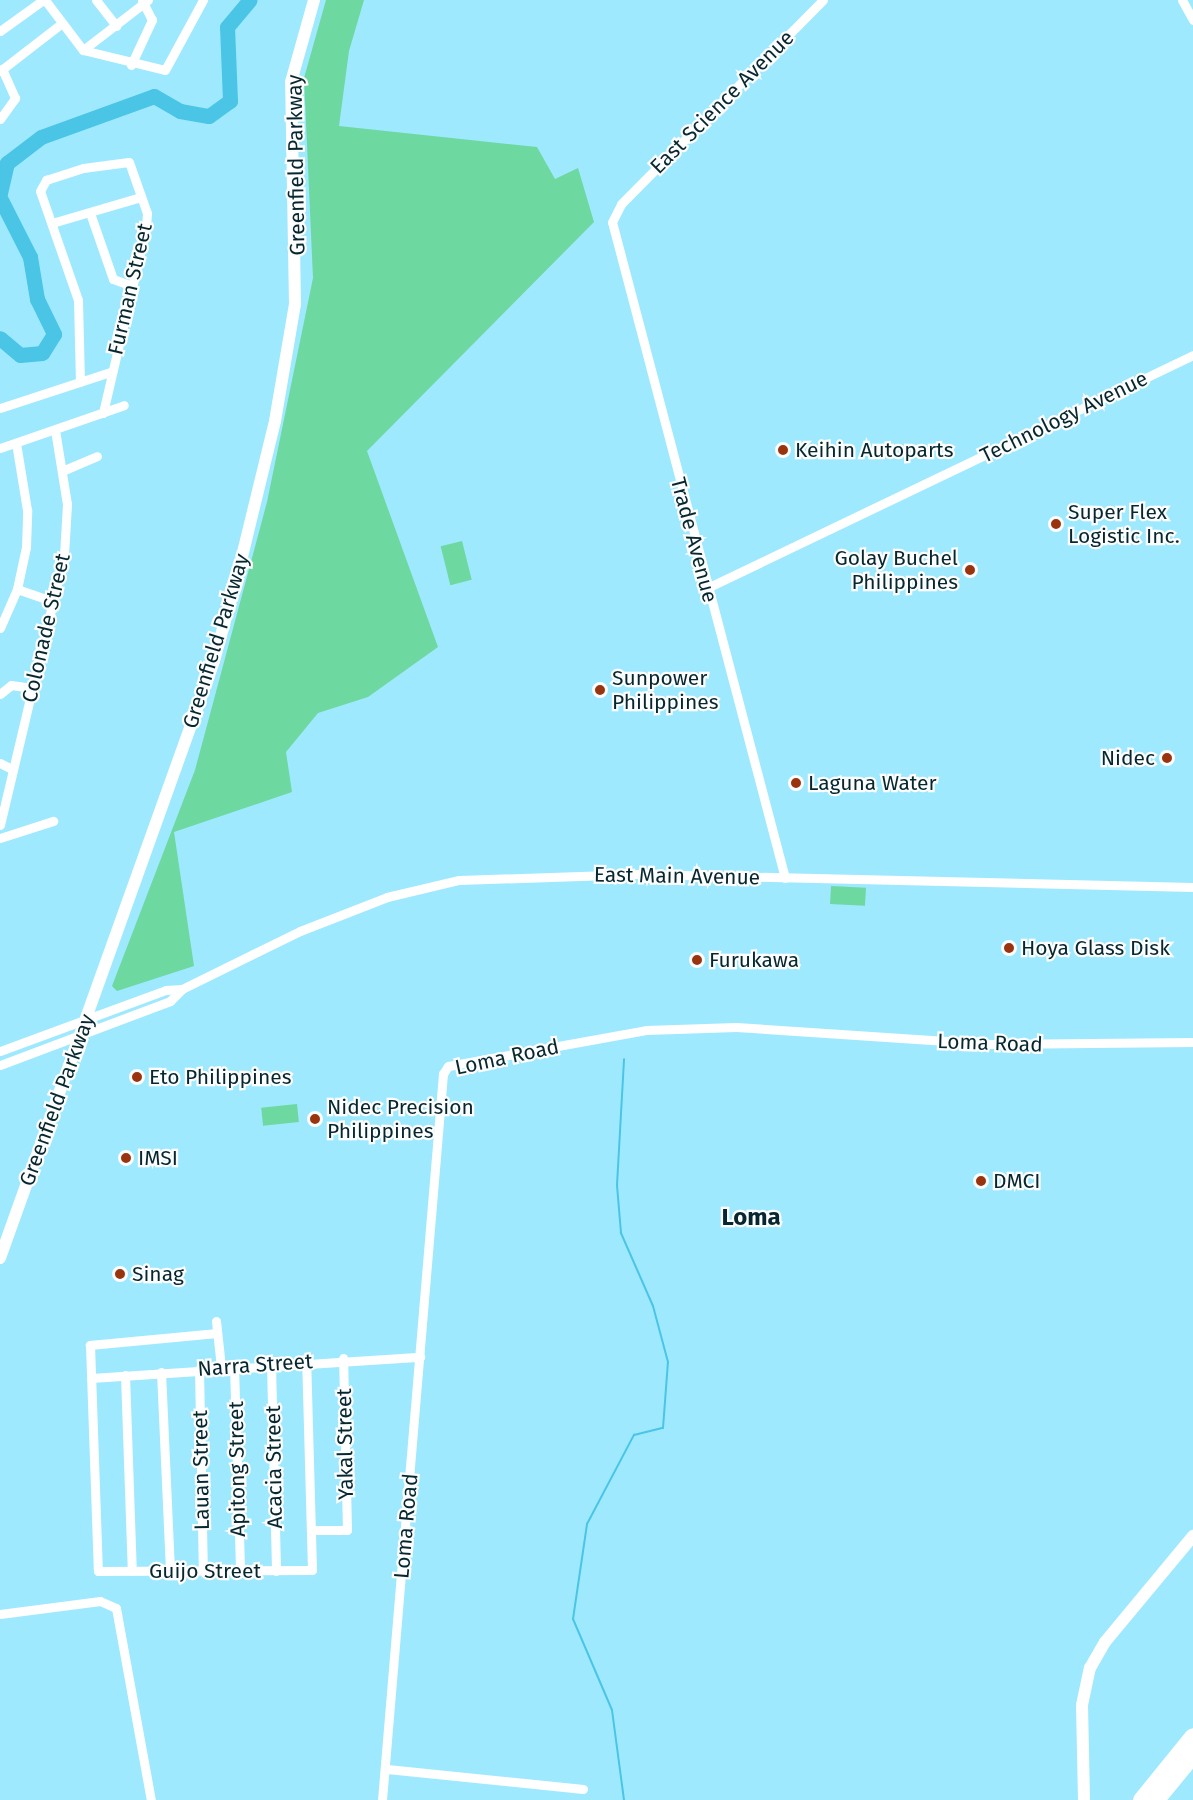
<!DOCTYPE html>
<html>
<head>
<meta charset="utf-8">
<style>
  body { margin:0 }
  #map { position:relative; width:1193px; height:1800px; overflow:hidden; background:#9fe9ff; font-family:"Fira Sans",sans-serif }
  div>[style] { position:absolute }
  .green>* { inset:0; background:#6dd89f; transform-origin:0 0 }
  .stream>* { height:2px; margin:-1px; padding:0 1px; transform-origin:1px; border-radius:1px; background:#4ac5e5 }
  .river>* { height:15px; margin:-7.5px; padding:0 7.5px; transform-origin:7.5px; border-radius:7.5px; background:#4ac5e5 }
  .street>* { height:9px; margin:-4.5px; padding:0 4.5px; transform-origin:4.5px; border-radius:4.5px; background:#fff }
  .secondary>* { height:12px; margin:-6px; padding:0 6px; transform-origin:6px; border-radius:6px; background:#fff }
  .highway>* { height:16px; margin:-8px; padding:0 8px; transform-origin:8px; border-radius:8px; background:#fff }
  .dots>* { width:16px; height:16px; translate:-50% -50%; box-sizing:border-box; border:3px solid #fdfdfd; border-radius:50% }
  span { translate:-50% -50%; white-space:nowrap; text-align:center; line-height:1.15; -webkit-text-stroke:4.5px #fdfdfd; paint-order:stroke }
  .street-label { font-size:21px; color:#06272f }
  .poi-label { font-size:21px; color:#06272f }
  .left { translate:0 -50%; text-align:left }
  .right { translate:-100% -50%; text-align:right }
  .quarter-label { font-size:24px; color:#06272f; font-weight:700 }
</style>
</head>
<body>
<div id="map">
  <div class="green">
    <div style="clip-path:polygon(326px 0,364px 0,349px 51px,339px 126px,537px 147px,555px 179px,578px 168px,594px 222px,367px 451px,438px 647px,368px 697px,318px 713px,286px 752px,292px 792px,174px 832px,194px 966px,117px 991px,112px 986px,195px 770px,267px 502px,313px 278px,304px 78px)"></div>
    <div style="left:462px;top:541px;width:40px;height:22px;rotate:76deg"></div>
    <div style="left:831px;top:886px;width:35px;height:18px;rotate:3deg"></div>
    <div style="left:297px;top:1104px;width:18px;height:36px;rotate:84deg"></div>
  </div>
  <div class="stream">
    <div style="left:624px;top:1800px;width:91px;rotate:-97.6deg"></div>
    <div style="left:612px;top:1710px;width:99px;rotate:-113.2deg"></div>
    <div style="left:573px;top:1619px;width:96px;rotate:-81.6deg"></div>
    <div style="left:587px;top:1524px;width:101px;rotate:-62.2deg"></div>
    <div style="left:634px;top:1435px;width:30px;rotate:-14deg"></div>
    <div style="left:663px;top:1428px;width:66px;rotate:-85.7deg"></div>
    <div style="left:668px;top:1362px;width:58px;rotate:-105deg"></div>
    <div style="left:653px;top:1306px;width:80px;rotate:-113.7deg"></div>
    <div style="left:621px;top:1233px;width:48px;rotate:-94.8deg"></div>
    <div style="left:617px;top:1185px;width:126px;rotate:-86.8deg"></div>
  </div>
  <div class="river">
    <div style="left:0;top:193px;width:31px;rotate:-77deg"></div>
    <div style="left:7px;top:163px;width:43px;rotate:-37.4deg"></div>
    <div style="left:41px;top:137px;width:120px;rotate:-19.9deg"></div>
    <div style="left:154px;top:96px;width:30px;rotate:30deg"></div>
    <div style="left:180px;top:111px;width:29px;rotate:10deg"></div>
    <div style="left:209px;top:116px;width:26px;rotate:-36deg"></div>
    <div style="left:230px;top:101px;width:74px;rotate:-92.3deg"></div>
    <div style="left:227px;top:27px;width:35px;rotate:-50deg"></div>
    <div style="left:0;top:198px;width:66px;rotate:63deg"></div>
    <div style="left:30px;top:257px;width:43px;rotate:80.5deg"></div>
    <div style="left:37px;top:299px;width:39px;rotate:64deg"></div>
    <div style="left:54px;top:334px;width:22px;rotate:122deg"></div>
    <div style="left:42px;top:353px;width:22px;rotate:175deg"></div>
    <div style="left:20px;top:355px;width:26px;rotate:-140deg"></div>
  </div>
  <div class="street">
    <div style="left:45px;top:0;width:63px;rotate:52.8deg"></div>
    <div style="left:83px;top:50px;width:84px;rotate:13.7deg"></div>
    <div style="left:165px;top:70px;width:80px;rotate:-61.5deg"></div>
    <div style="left:96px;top:0;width:33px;rotate:52deg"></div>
    <div style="left:1182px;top:0;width:23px;rotate:61deg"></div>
    <div style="left:0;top:31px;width:53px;rotate:-35.8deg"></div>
    <div style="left:83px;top:50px;width:82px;rotate:-37.6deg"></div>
    <div style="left:131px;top:65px;width:50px;rotate:-65deg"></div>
    <div style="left:152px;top:20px;width:22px;rotate:-117deg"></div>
    <div style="left:0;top:71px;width:78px;rotate:-37.7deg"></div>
    <div style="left:0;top:119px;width:26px;rotate:-54deg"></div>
    <div style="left:15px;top:98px;width:32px;rotate:-114deg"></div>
    <div style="left:90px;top:213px;width:70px;rotate:70.8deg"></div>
    <div style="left:113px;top:279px;width:20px;rotate:20deg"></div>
    <div style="left:52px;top:223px;width:93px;rotate:-16.3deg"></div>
    <div style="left:80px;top:382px;width:82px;rotate:-91.4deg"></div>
    <div style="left:78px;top:300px;width:115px;rotate:-109.2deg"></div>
    <div style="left:40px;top:191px;width:13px;rotate:-61deg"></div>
    <div style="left:46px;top:180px;width:39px;rotate:-18deg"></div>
    <div style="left:83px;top:168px;width:46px;rotate:-7.4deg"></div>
    <div style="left:129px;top:162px;width:54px;rotate:70.6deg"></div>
    <div style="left:147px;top:213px;width:15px;rotate:94deg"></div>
    <div style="left:146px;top:228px;width:190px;rotate:103.1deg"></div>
    <div style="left:0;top:408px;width:116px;rotate:-18.1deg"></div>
    <div style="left:0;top:448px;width:131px;rotate:-19.1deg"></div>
    <div style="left:62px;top:471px;width:38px;rotate:-23deg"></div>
    <div style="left:707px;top:588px;width:539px;rotate:-25.61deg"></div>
    <div style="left:17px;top:589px;width:39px;rotate:19deg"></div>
    <div style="left:0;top:628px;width:43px;rotate:-66.4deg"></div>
    <div style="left:17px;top:589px;width:43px;rotate:-77.9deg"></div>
    <div style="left:26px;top:547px;width:37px;rotate:-88deg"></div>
    <div style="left:27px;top:510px;width:68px;rotate:-99.3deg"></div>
    <div style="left:0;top:694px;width:14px;rotate:-39deg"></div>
    <div style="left:11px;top:685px;width:21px;rotate:8deg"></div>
    <div style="left:0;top:763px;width:13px;rotate:27deg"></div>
    <div style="left:0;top:825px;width:277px;rotate:-76.7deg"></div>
    <div style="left:64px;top:555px;width:51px;rotate:-86.6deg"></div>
    <div style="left:67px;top:504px;width:75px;rotate:-99.2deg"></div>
    <div style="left:0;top:838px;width:56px;rotate:-17.8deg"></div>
    <div style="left:785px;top:878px;width:678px;rotate:-104.77deg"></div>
    <div style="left:612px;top:222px;width:20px;rotate:-63deg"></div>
    <div style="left:621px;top:204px;width:287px;rotate:-45.3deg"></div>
    <div style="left:0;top:1051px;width:177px;rotate:-20.2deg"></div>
    <div style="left:166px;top:990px;width:16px;rotate:-4deg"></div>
    <div style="left:182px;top:989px;width:131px;rotate:-26.2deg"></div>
    <div style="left:300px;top:931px;width:93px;rotate:-21.3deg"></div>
    <div style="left:387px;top:897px;width:74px;rotate:-13.3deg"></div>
    <div style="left:459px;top:880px;width:180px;rotate:-1.9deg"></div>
    <div style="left:639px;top:874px;width:554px;rotate:1.34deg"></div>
    <div style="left:0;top:1065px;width:182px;rotate:-20.6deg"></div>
    <div style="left:170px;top:1001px;width:17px;rotate:-45deg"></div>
    <div style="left:216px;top:1321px;width:46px;rotate:83.8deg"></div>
    <div style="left:217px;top:1333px;width:128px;rotate:174.6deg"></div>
    <div style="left:90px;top:1345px;width:226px;rotate:88deg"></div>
    <div style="left:98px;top:1571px;width:214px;rotate:-0.3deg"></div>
    <div style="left:312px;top:1570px;width:209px;rotate:-91.6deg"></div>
    <div style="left:271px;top:1364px;width:207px;rotate:88.6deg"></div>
    <div style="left:234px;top:1366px;width:205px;rotate:88.3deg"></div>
    <div style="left:199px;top:1369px;width:202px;rotate:88.9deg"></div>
    <div style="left:161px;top:1372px;width:199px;rotate:87.4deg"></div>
    <div style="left:125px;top:1375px;width:196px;rotate:88deg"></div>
    <div style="left:91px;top:1378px;width:330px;rotate:-3.7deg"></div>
    <div style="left:312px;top:1530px;width:35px"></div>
    <div style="left:347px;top:1530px;width:172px;rotate:-91.3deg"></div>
    <div style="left:0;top:1614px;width:101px;rotate:-7.4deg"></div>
    <div style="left:100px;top:1601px;width:17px;rotate:24deg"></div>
    <div style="left:116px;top:1608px;width:195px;rotate:79.7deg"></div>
    <div style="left:387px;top:1769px;width:197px;rotate:5.8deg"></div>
    <div style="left:382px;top:1800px;width:729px;rotate:-85.2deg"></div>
    <div style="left:443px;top:1074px;width:9px;rotate:-58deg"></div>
    <div style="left:448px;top:1066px;width:201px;rotate:-10.3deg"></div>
    <div style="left:646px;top:1030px;width:90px;rotate:-1.9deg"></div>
    <div style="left:736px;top:1027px;width:256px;rotate:3.8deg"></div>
    <div style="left:991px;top:1044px;width:202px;rotate:-0.6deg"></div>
  </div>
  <div class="secondary">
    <div style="left:0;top:1258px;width:634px;rotate:-70.28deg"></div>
    <div style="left:214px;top:661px;width:87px;rotate:-74.7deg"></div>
    <div style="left:237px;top:577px;width:161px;rotate:-76.3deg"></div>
    <div style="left:275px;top:421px;width:119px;rotate:-80.3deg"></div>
    <div style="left:295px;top:304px;width:222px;rotate:-91deg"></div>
    <div style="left:291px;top:82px;width:85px;rotate:-74.3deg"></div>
    <div style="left:1084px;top:1800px;width:95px;rotate:-91.2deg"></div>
    <div style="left:1082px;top:1705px;width:38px;rotate:-78deg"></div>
    <div style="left:1090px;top:1668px;width:30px;rotate:-60deg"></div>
    <div style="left:1105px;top:1642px;width:138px;rotate:-50.3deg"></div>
  </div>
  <div class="highway">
    <div style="left:1141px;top:1800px;width:82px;rotate:-50.9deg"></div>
    <div style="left:1157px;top:1800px;width:57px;rotate:-50.7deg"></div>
  </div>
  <div class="dots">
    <div style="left:783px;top:450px;background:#9a340e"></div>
    <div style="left:1056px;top:524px;background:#9a340e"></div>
    <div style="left:970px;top:570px;background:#9a340e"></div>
    <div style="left:600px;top:690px;background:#9a340e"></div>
    <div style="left:1167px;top:758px;background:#9a340e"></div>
    <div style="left:796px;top:783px;background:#9a340e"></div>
    <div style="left:1009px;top:948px;background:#9a340e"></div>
    <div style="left:697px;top:960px;background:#9a340e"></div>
    <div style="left:137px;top:1077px;background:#9a340e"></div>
    <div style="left:315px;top:1119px;background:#9a340e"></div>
    <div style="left:126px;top:1158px;background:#9a340e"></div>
    <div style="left:981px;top:1181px;background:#9a340e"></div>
    <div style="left:120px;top:1274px;background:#9a340e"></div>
  </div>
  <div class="street-label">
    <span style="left:722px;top:102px;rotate:-45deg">East Science Avenue</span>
    <span style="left:296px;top:165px;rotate:-91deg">Greenfield Parkway</span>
    <span style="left:130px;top:289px;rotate:-77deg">Furman Street</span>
    <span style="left:1064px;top:417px;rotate:-26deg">Technology Avenue</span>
    <span style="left:694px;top:540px;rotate:75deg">Trade Avenue</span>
    <span style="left:46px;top:628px;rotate:-77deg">Colonade Street</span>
    <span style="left:216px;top:641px;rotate:-73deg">Greenfield Parkway</span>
    <span style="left:677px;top:876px;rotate:1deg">East Main Avenue</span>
    <span style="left:990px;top:1043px;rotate:2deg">Loma Road</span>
    <span style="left:507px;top:1057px;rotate:-12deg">Loma Road</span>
    <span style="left:57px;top:1100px;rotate:-70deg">Greenfield Parkway</span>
    <span style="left:255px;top:1365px;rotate:-4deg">Narra Street</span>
    <span style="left:345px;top:1444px;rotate:-91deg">Yakal Street</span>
    <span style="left:274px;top:1467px;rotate:-91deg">Acacia Street</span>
    <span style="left:237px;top:1469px;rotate:-91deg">Apitong Street</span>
    <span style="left:201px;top:1470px;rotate:-91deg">Lauan Street</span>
    <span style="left:406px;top:1526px;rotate:-85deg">Loma Road</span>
    <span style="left:205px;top:1571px">Guijo Street</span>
  </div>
  <div class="poi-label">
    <span class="left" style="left:795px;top:450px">Keihin Autoparts</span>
    <span class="left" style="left:1068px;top:524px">Super Flex<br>Logistic Inc.</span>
    <span class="right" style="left:958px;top:570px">Golay Buchel<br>Philippines</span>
    <span class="left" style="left:612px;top:690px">Sunpower<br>Philippines</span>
    <span class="right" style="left:1155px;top:758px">Nidec</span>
    <span class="left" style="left:808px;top:783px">Laguna Water</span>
    <span class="left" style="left:1021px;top:948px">Hoya Glass Disk</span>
    <span class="left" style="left:709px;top:960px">Furukawa</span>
    <span class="left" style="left:149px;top:1077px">Eto Philippines</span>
    <span class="left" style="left:327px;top:1119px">Nidec Precision<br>Philippines</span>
    <span class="left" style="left:138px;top:1158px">IMSI</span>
    <span class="left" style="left:993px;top:1181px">DMCI</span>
    <span class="left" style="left:132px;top:1274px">Sinag</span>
  </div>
  <div class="quarter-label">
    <span style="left:751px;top:1218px">Loma</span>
  </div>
</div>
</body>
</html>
